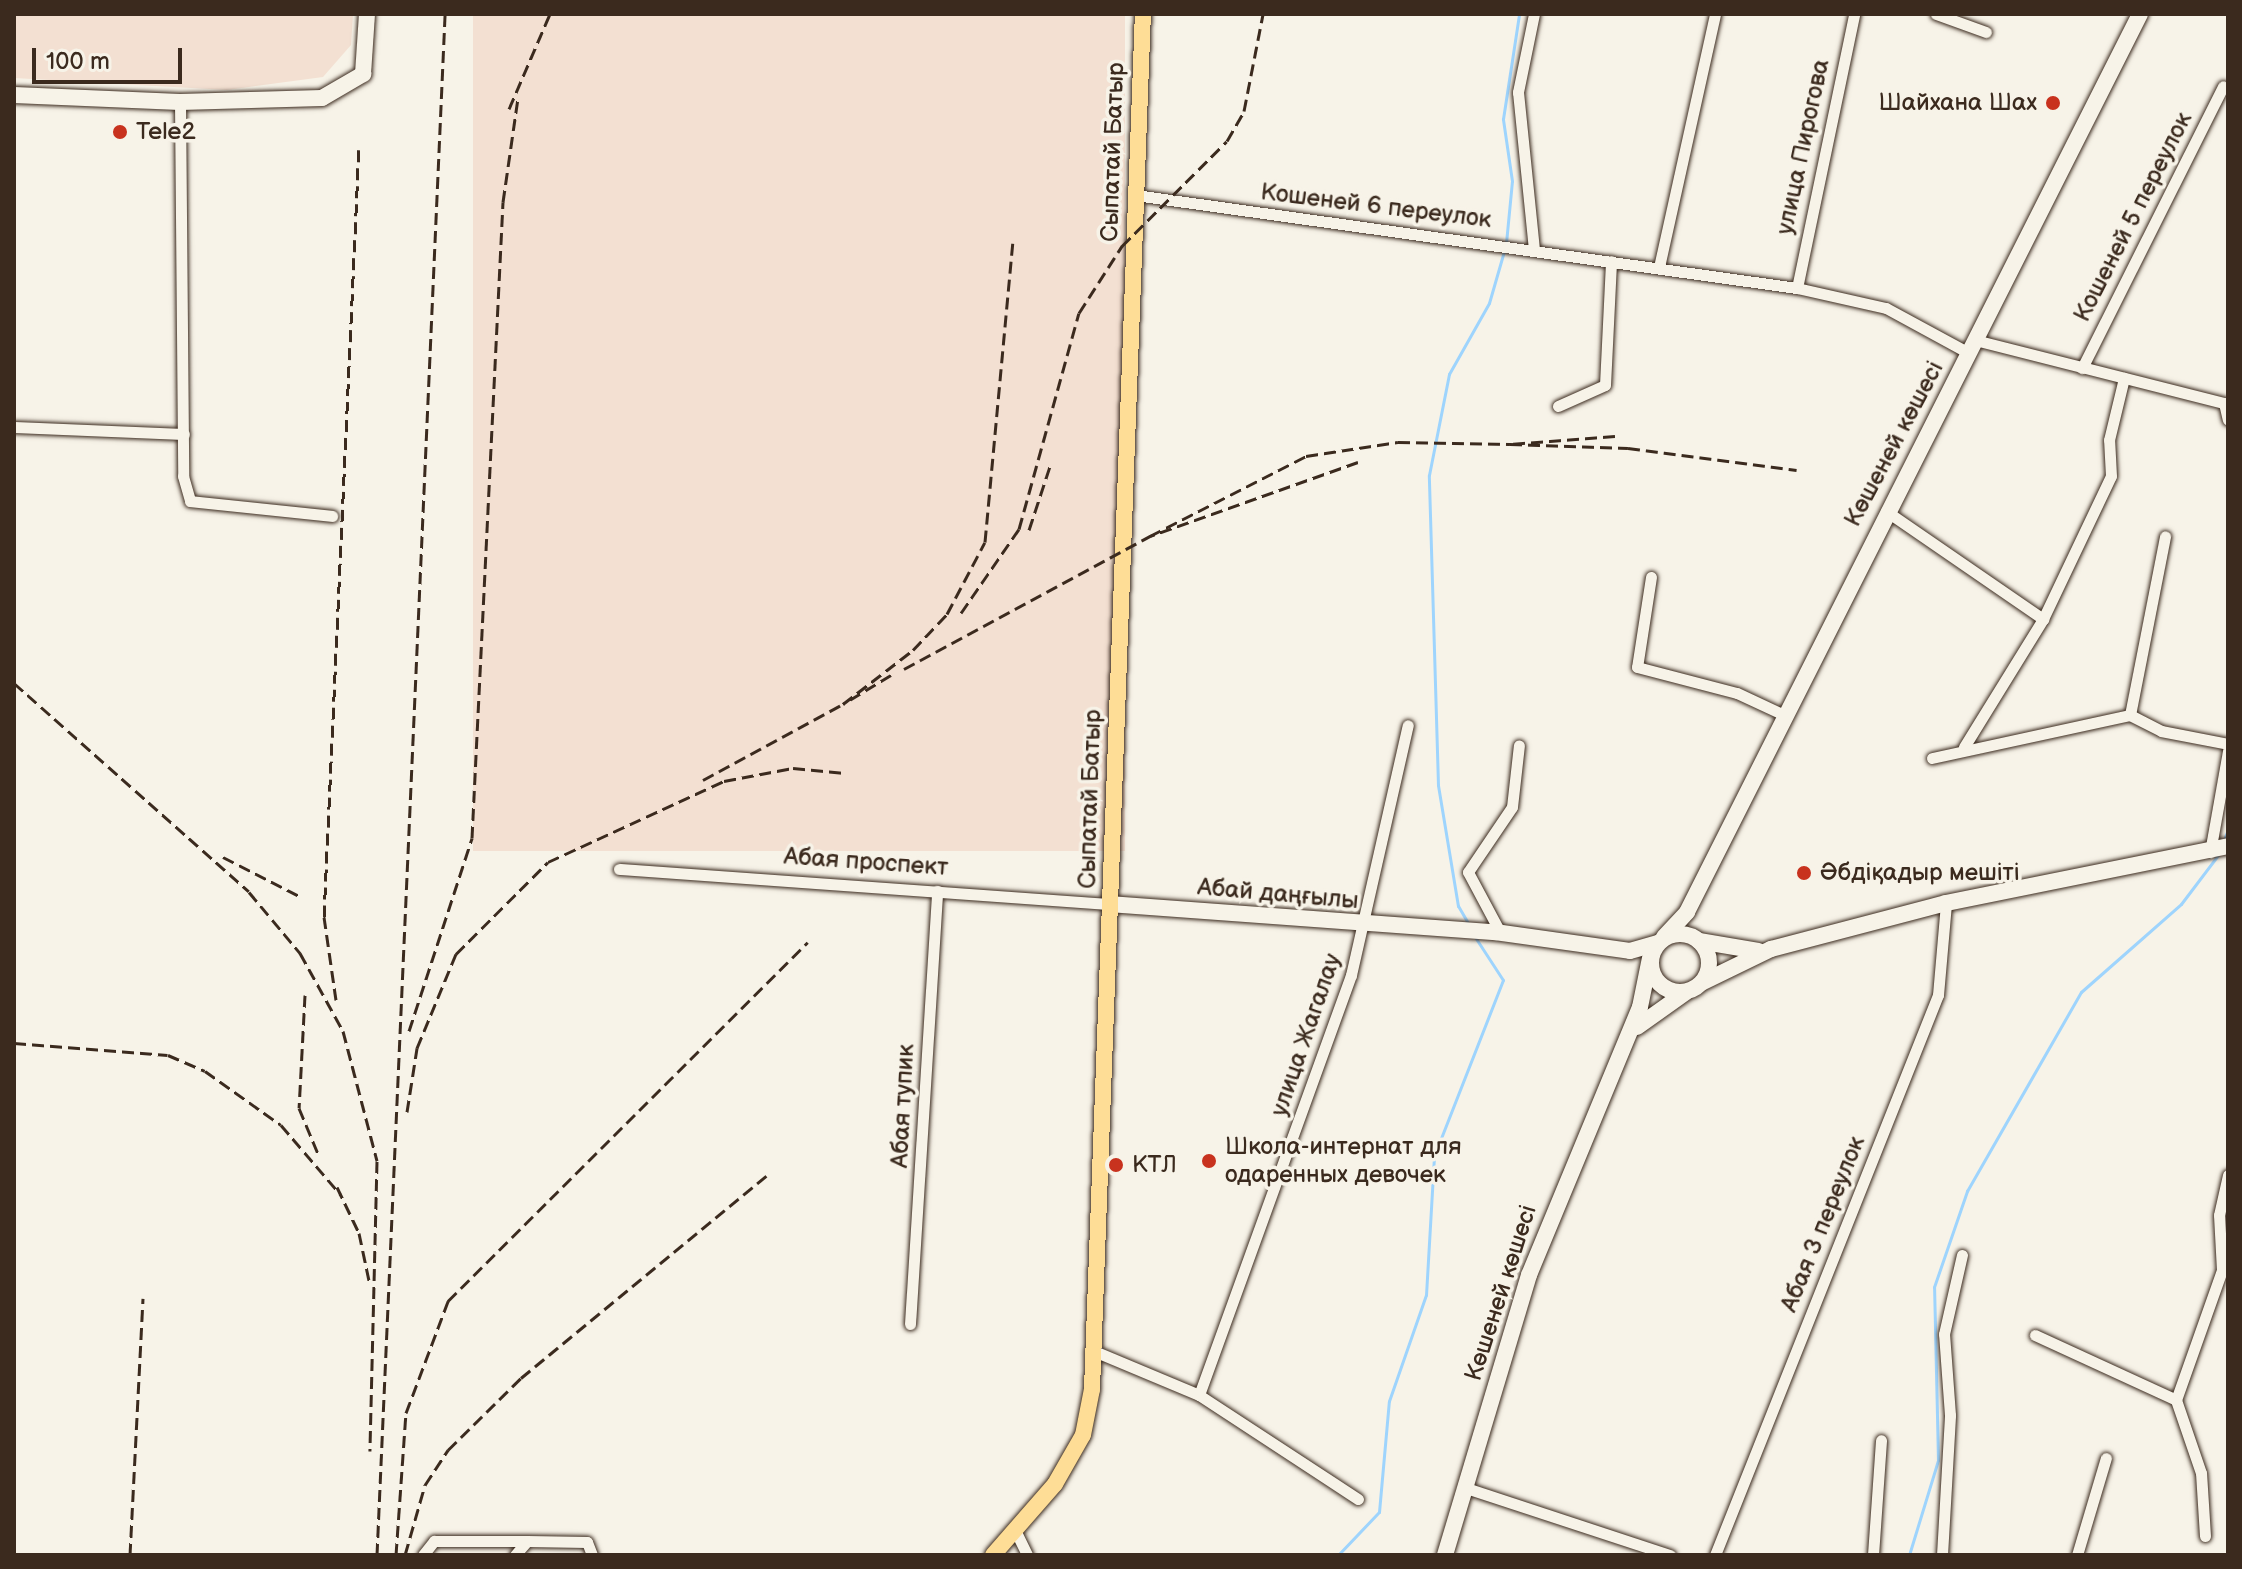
<!DOCTYPE html>
<html>
<head>
<meta charset="utf-8">
<style>
  body { margin:0 }
  #map { position:relative; width:2242px; height:1569px; overflow:hidden; background:#f7f3e8; font-family:"Balsamiq Sans",sans-serif }
  div>[style] { position:absolute }
  .built>* { inset:0; background:#f3e0d2; transform-origin:0 0 }
  .stream>* { height:3px; margin:-1.5px; padding:0 1.5px; transform-origin:1.5px; border-radius:1.5px; background:#9ed4fd }
  .roads { filter:drop-shadow(0 0 2px #3b2a1e) drop-shadow(0 0 2px #3b2a1e) }
  .minor>* { height:11px; margin:-5.5px; padding:0 5.5px; transform-origin:5.5px; border-radius:5.5px; background:#f7f3e8 }
  .secondary>* { height:16px; margin:-8px; padding:0 8px; transform-origin:8px; border-radius:8px; background:#f7f3e8 }
  .secondary>.ring { margin:-8px; padding:0; box-sizing:content-box; background:none; border:16px solid #f7f3e8; border-radius:50% }
  .primary>* { height:16px; margin:-8px; padding:0 8px; transform-origin:8px; border-radius:8px; background:#fedd96 }
  .rail>* { height:3px; margin-top:-1.5px; transform-origin:0; background:repeating-linear-gradient(90deg,#3b2a1e 0 12px,transparent 0 18px) }
  .dots>* { width:22px; height:22px; translate:-50% -50%; box-sizing:border-box; border:4px solid #f7f3e8; border-radius:50% }
  span { translate:-50% -50%; white-space:nowrap; text-align:center; line-height:1.15; -webkit-text-stroke:7px #f7f3e8; paint-order:stroke }
  .poi-label { font-size:24px; color:#3b2a1e }
  .right { translate:-100% -50%; text-align:right }
  .left { translate:0 -50%; text-align:left }
  .street-label { font-size:24px; color:#3b2a1e }
  .frame { position:absolute; inset:0; border:16px solid #3b2a1e; pointer-events:none }
  .scale { position:absolute; left:32px; top:48px; width:150px; height:36px; box-sizing:border-box; border:4px solid #3b2a1e; border-top:0; padding-left:10px; font-size:24px; line-height:28px; white-space:nowrap; color:#3b2a1e; -webkit-text-stroke:6px #f7f3e8; paint-order:stroke }
</style>
</head>
<body>
<div id="map">
  <div class="built">
    <div style="clip-path:polygon(14px 14px,353px 14px,351px 45px,323px 77px,227px 90px,14px 78px)"></div>
    <div style="left:473px;top:14px;width:652px;height:837px"></div>
  </div>
  <div class="stream">
    <div style="left:1506px;top:243px;width:62px;rotate:-84.5deg"></div>
    <div style="left:1512px;top:181px;width:63px;rotate:-98.3deg"></div>
    <div style="left:1503px;top:119px;width:106px;rotate:-81.3deg"></div>
    <div style="left:2224px;top:840px;width:12px;rotate:-70deg"></div>
    <div style="left:1468px;top:923px;width:20px;rotate:-120deg"></div>
    <div style="left:1458px;top:906px;width:123px;rotate:-99.4deg"></div>
    <div style="left:1438px;top:785px;width:310px;rotate:-91.7deg"></div>
    <div style="left:1429px;top:475px;width:103px;rotate:-78.8deg"></div>
    <div style="left:1449px;top:374px;width:81px;rotate:-60.6deg"></div>
    <div style="left:1489px;top:303px;width:54px;rotate:-73.9deg"></div>
    <div style="left:1338px;top:1555px;width:59px;rotate:-46.4deg"></div>
    <div style="left:1379px;top:1512px;width:111px;rotate:-84.9deg"></div>
    <div style="left:1389px;top:1401px;width:112px;rotate:-70.8deg"></div>
    <div style="left:1426px;top:1295px;width:139px;rotate:-86.7deg"></div>
    <div style="left:1434px;top:1156px;width:189px;rotate:-68.6deg"></div>
    <div style="left:1503px;top:980px;width:51px;rotate:-123.1deg"></div>
    <div style="left:1909px;top:1555px;width:99px;rotate:-73deg"></div>
    <div style="left:1938px;top:1460px;width:173px;rotate:-91.3deg"></div>
    <div style="left:1934px;top:1287px;width:102px;rotate:-71deg"></div>
    <div style="left:1967px;top:1191px;width:229px;rotate:-60.2deg"></div>
    <div style="left:2081px;top:992px;width:133px;rotate:-41.3deg"></div>
    <div style="left:2181px;top:904px;width:61px;rotate:-52.9deg"></div>
  </div>
  <div class="roads">
    <div class="minor">
      <div style="left:1534px;top:14px;width:80px;rotate:101.6deg"></div>
      <div style="left:1518px;top:92px;width:158px;rotate:84.2deg"></div>
      <div style="left:1936px;top:14px;width:53px;rotate:19.8deg"></div>
      <div style="left:180px;top:102px;width:374px;rotate:89.5deg"></div>
      <div style="left:183px;top:476px;width:26px;rotate:74deg"></div>
      <div style="left:190px;top:501px;width:143px;rotate:6deg"></div>
      <div style="left:1135px;top:195px;width:669px;rotate:8deg"></div>
      <div style="left:1797px;top:288px;width:91px;rotate:12.7deg"></div>
      <div style="left:1886px;top:308px;width:94px;rotate:28.5deg"></div>
      <div style="left:1659px;top:267px;width:259px;rotate:-77.5deg"></div>
      <div style="left:1797px;top:288px;width:280px;rotate:-78.2deg"></div>
      <div style="left:1975px;top:340px;width:257px;rotate:14.2deg"></div>
      <div style="left:2224px;top:403px;width:17px;rotate:77deg"></div>
      <div style="left:2082px;top:368px;width:315px;rotate:-63.4deg"></div>
      <div style="left:1558px;top:406px;width:51px;rotate:-24.1deg"></div>
      <div style="left:1605px;top:385px;width:124px;rotate:-87.2deg"></div>
      <div style="left:14px;top:427px;width:170px;rotate:2.4deg"></div>
      <div style="left:1886px;top:511px;width:191px;rotate:34.5deg"></div>
      <div style="left:1651px;top:577px;width:91px;rotate:98.8deg"></div>
      <div style="left:1637px;top:667px;width:103px;rotate:14.6deg"></div>
      <div style="left:1737px;top:693px;width:50px;rotate:25deg"></div>
      <div style="left:2130px;top:715px;width:182px;rotate:-78.9deg"></div>
      <div style="left:1964px;top:747px;width:150px;rotate:-58.3deg"></div>
      <div style="left:2043px;top:619px;width:158px;rotate:-64.6deg"></div>
      <div style="left:2111px;top:476px;width:36px;rotate:-93deg"></div>
      <div style="left:2109px;top:440px;width:64px;rotate:-76.4deg"></div>
      <div style="left:1932px;top:758px;width:203px;rotate:-12.3deg"></div>
      <div style="left:2130px;top:715px;width:35px;rotate:27deg"></div>
      <div style="left:2161px;top:731px;width:68px;rotate:11deg"></div>
      <div style="left:2210px;top:852px;width:103px;rotate:-79.9deg"></div>
      <div style="left:619px;top:869px;width:492px;rotate:4.1deg"></div>
      <div style="left:1500px;top:932px;width:68px;rotate:-118.1deg"></div>
      <div style="left:1468px;top:872px;width:78px;rotate:-55.9deg"></div>
      <div style="left:1512px;top:807px;width:62px;rotate:-83.6deg"></div>
      <div style="left:910px;top:1324px;width:434px;rotate:-86.4deg"></div>
      <div style="left:2035px;top:1335px;width:155px;rotate:24.7deg"></div>
      <div style="left:1094px;top:1351px;width:114px;rotate:22.7deg"></div>
      <div style="left:1199px;top:1395px;width:190px;rotate:33.2deg"></div>
      <div style="left:1199px;top:1395px;width:447px;rotate:-70.1deg"></div>
      <div style="left:1351px;top:975px;width:256px;rotate:-77.2deg"></div>
      <div style="left:1466px;top:1488px;width:215px;rotate:18.2deg"></div>
      <div style="left:1015px;top:1530px;width:28px;rotate:64deg"></div>
      <div style="left:2205px;top:1536px;width:63px;rotate:-93.6deg"></div>
      <div style="left:2201px;top:1473px;width:77px;rotate:-108.9deg"></div>
      <div style="left:2176px;top:1400px;width:138px;rotate:-70.5deg"></div>
      <div style="left:2222px;top:1270px;width:55px;rotate:-93.1deg"></div>
      <div style="left:2219px;top:1215px;width:41px;rotate:-77.3deg"></div>
      <div style="left:423px;top:1555px;width:18px;rotate:-52deg"></div>
      <div style="left:434px;top:1541px;width:93px"></div>
      <div style="left:515px;top:1555px;width:18px;rotate:-49deg"></div>
      <div style="left:527px;top:1541px;width:60px;rotate:1deg"></div>
      <div style="left:587px;top:1542px;width:14px;rotate:69deg"></div>
      <div style="left:1715px;top:1555px;width:603px;rotate:-68.29deg"></div>
      <div style="left:1938px;top:995px;width:92px;rotate:-85deg"></div>
      <div style="left:1873px;top:1555px;width:115px;rotate:-86deg"></div>
      <div style="left:1942px;top:1555px;width:140px;rotate:-86.7deg"></div>
      <div style="left:1950px;top:1415px;width:81px;rotate:-94.2deg"></div>
      <div style="left:1944px;top:1334px;width:81px;rotate:-77.2deg"></div>
      <div style="left:2077px;top:1555px;width:101px;rotate:-73.4deg"></div>
    </div>
    <div class="secondary">
      <div style="left:14px;top:95px;width:166px;rotate:2.4deg"></div>
      <div style="left:180px;top:102px;width:142px;rotate:-1.6deg"></div>
      <div style="left:322px;top:98px;width:48px;rotate:-30.3deg"></div>
      <div style="left:363px;top:74px;width:60px;rotate:-86.2deg"></div>
      <div style="left:1110px;top:904px;width:386px;rotate:4.2deg"></div>
      <div style="left:1495px;top:932px;width:136px;rotate:8deg"></div>
      <div style="left:1630px;top:951px;width:29px;rotate:-16deg"></div>
      <div class="ring" style="left:1651px;top:934px;width:42px;height:42px"></div>
      <div style="left:1664px;top:937px;width:34px;rotate:-47deg"></div>
      <div style="left:1687px;top:912px;width:1006px;rotate:-63.23deg"></div>
      <div style="left:1699px;top:941px;width:60px;rotate:9.6deg"></div>
      <div style="left:1703px;top:982px;width:76px;rotate:-25.9deg"></div>
      <div style="left:1771px;top:949px;width:181px;rotate:-14.7deg"></div>
      <div style="left:1946px;top:903px;width:288px;rotate:-11.4deg"></div>
      <div style="left:1637px;top:1027px;width:60px;rotate:-35.5deg"></div>
      <div style="left:1445px;top:1555px;width:292px;rotate:-73.3deg"></div>
      <div style="left:1529px;top:1275px;width:290px;rotate:-67.5deg"></div>
      <div style="left:1640px;top:1007px;width:50px;rotate:-78.5deg"></div>
    </div>
    <div class="primary">
      <div style="left:993px;top:1555px;width:94px;rotate:-48.9deg"></div>
      <div style="left:1055px;top:1484px;width:56px;rotate:-60.3deg"></div>
      <div style="left:1083px;top:1435px;width:47px;rotate:-78.9deg"></div>
      <div style="left:1092px;top:1389px;width:1376px;rotate:-87.88deg"></div>
    </div>
  </div>
  <div class="rail">
    <div style="left:509px;top:109px;width:103px;rotate:-66.7deg"></div>
    <div style="left:1615px;top:436px;width:105px;rotate:175.6deg"></div>
    <div style="left:1510px;top:444px;width:118px;rotate:1.9deg"></div>
    <div style="left:1628px;top:448px;width:170px;rotate:7.4deg"></div>
    <div style="left:1358px;top:462px;width:221px;rotate:160.4deg"></div>
    <div style="left:1150px;top:536px;width:175px;rotate:-27.1deg"></div>
    <div style="left:1306px;top:456px;width:93px;rotate:-8.7deg"></div>
    <div style="left:1398px;top:442px;width:112px;rotate:1deg"></div>
    <div style="left:1029px;top:530px;width:67px;rotate:-71.8deg"></div>
    <div style="left:961px;top:613px;width:102px;rotate:-55.4deg"></div>
    <div style="left:1019px;top:529px;width:224px;rotate:-74.5deg"></div>
    <div style="left:1079px;top:313px;width:80px;rotate:-57.3deg"></div>
    <div style="left:1122px;top:246px;width:148px;rotate:-45deg"></div>
    <div style="left:1227px;top:141px;width:34px;rotate:-60deg"></div>
    <div style="left:1244px;top:111px;width:99px;rotate:-78.9deg"></div>
    <div style="left:904px;top:669px;width:280px;rotate:-28.4deg"></div>
    <div style="left:891px;top:675px;width:56px;rotate:148.9deg"></div>
    <div style="left:843px;top:704px;width:88px;rotate:-37.6deg"></div>
    <div style="left:913px;top:650px;width:50px;rotate:-46.6deg"></div>
    <div style="left:947px;top:614px;width:81px;rotate:-62.2deg"></div>
    <div style="left:985px;top:542px;width:305px;rotate:-84.7deg"></div>
    <div style="left:14px;top:683px;width:314px;rotate:41.6deg"></div>
    <div style="left:249px;top:892px;width:80px;rotate:50.1deg"></div>
    <div style="left:300px;top:953px;width:89px;rotate:61.1deg"></div>
    <div style="left:343px;top:1031px;width:134px;rotate:75.3deg"></div>
    <div style="left:377px;top:1161px;width:290px;rotate:91.4deg"></div>
    <div style="left:703px;top:780px;width:159px;rotate:-28.5deg"></div>
    <div style="left:223px;top:857px;width:88px;rotate:27.1deg"></div>
    <div style="left:305px;top:995px;width:113px;rotate:93deg"></div>
    <div style="left:299px;top:1108px;width:52px;rotate:67.4deg"></div>
    <div style="left:336px;top:1000px;width:84px;rotate:-98.2deg"></div>
    <div style="left:324px;top:917px;width:771px;rotate:-87.4deg"></div>
    <div style="left:409px;top:1031px;width:203px;rotate:-71.9deg"></div>
    <div style="left:472px;top:838px;width:637px;rotate:-87.21deg"></div>
    <div style="left:503px;top:202px;width:105px;rotate:-81.8deg"></div>
    <div style="left:14px;top:1043px;width:154px;rotate:4.5deg"></div>
    <div style="left:168px;top:1055px;width:40px;rotate:23.4deg"></div>
    <div style="left:205px;top:1071px;width:93px;rotate:35.4deg"></div>
    <div style="left:281px;top:1125px;width:92px;rotate:49.4deg"></div>
    <div style="left:407px;top:1112px;width:65px;rotate:-81.1deg"></div>
    <div style="left:417px;top:1048px;width:102px;rotate:-67.5deg"></div>
    <div style="left:456px;top:954px;width:130px;rotate:-45deg"></div>
    <div style="left:548px;top:862px;width:194px;rotate:-24.7deg"></div>
    <div style="left:724px;top:781px;width:70px;rotate:-10.7deg"></div>
    <div style="left:793px;top:768px;width:52px;rotate:5.5deg"></div>
    <div style="left:337px;top:1187px;width:51px;rotate:64.4deg"></div>
    <div style="left:359px;top:1233px;width:53px;rotate:78.1deg"></div>
    <div style="left:130px;top:1555px;width:257px;rotate:-87.1deg"></div>
    <div style="left:377px;top:1555px;width:1542px;rotate:-87.47deg"></div>
    <div style="left:396px;top:1555px;width:142px;rotate:-86deg"></div>
    <div style="left:406px;top:1413px;width:120px;rotate:-69.4deg"></div>
    <div style="left:448px;top:1301px;width:508px;rotate:-44.92deg"></div>
    <div style="left:405px;top:1555px;width:73px;rotate:-74.1deg"></div>
    <div style="left:425px;top:1485px;width:42px;rotate:-56.7deg"></div>
    <div style="left:448px;top:1450px;width:103px;rotate:-44.6deg"></div>
    <div style="left:521px;top:1378px;width:323px;rotate:-39.5deg"></div>
  </div>
  <div class="dots">
    <div style="left:2053px;top:103px;background:#c8321e"></div>
    <div style="left:120px;top:132px;background:#c8321e"></div>
    <div style="left:1804px;top:873px;background:#c8321e"></div>
    <div style="left:1209px;top:1161px;background:#c8321e"></div>
    <div style="left:1116px;top:1165px;background:#c8321e"></div>
  </div>
  <div class="poi-label">
    <span class="right" style="left:2037px;top:103px">Шайхана Шах</span>
    <span class="left" style="left:136px;top:132px">Tele2</span>
    <span class="left" style="left:1820px;top:873px">Әбдіқадыр мешіті</span>
    <span class="left" style="left:1225px;top:1161px">Школа-интернат для<br>одаренных девочек</span>
    <span class="left" style="left:1132px;top:1165px">КТЛ</span>
  </div>
  <div class="street-label">
    <span style="left:1803px;top:147px;rotate:-78deg">улица Пирогова</span>
    <span style="left:1113px;top:152px;rotate:-88deg">Сыпатай Батыр</span>
    <span style="left:1376px;top:206px;rotate:7deg">Кошеней 6 переулок</span>
    <span style="left:2133px;top:217px;rotate:-63deg">Кошеней 5 переулок</span>
    <span style="left:1894px;top:444px;rotate:-62deg">Көшеней көшесі</span>
    <span style="left:1090px;top:799px;rotate:-88deg">Сыпатай Батыр</span>
    <span style="left:866px;top:862px;rotate:4deg">Абая проспект</span>
    <span style="left:1278px;top:894px;rotate:5deg">Абай даңғылы</span>
    <span style="left:1306px;top:1035px;rotate:-71deg">улица Жагалау</span>
    <span style="left:903px;top:1106px;rotate:-87deg">Абая тупик</span>
    <span style="left:1823px;top:1224px;rotate:-68deg">Абая 3 переулок</span>
    <span style="left:1501px;top:1293px;rotate:-72deg">Көшеней көшесі</span>
  </div>
  <div class="frame"></div>
  <div class="scale">100 m</div>
</div>
</body>
</html>
